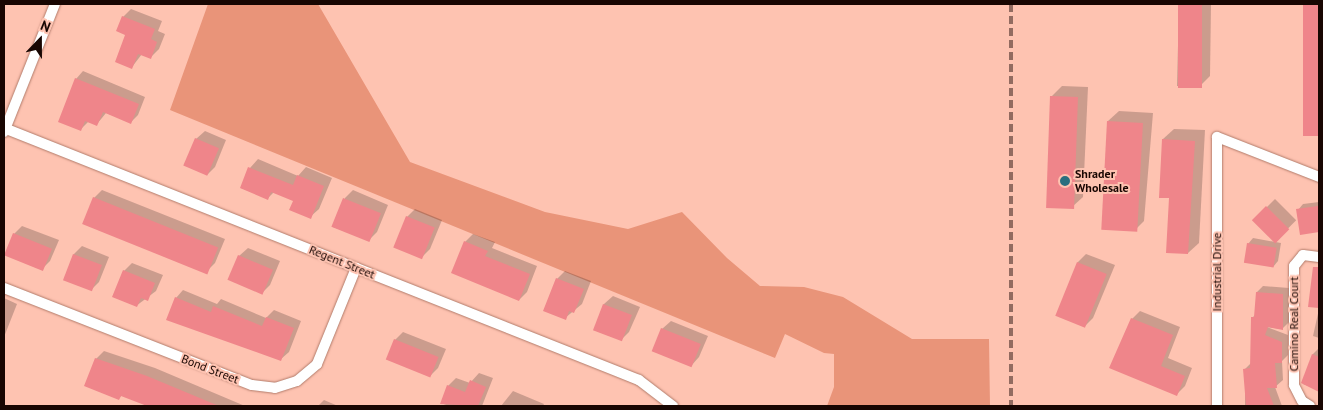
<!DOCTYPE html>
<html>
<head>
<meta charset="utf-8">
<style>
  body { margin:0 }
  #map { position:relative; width:1323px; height:410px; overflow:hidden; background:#fec3b1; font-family:"PT Sans",sans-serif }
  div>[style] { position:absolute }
  .green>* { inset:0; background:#e99479 }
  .shadow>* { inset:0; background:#0003; transform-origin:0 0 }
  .building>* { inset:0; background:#ef858a; transform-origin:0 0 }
  .roads { filter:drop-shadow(0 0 1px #b27c6b) drop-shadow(0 0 1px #b27c6b) }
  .minor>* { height:10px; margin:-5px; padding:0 5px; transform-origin:5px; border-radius:5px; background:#fff }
  .rail>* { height:4px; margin-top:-2px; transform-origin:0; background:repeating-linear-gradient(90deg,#936b60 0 8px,transparent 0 12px) }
  .dots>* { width:14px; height:14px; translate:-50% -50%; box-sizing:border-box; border:2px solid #fec3b1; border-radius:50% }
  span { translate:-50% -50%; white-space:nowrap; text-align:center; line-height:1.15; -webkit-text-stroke:4px #fec3b1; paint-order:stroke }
  .poi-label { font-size:12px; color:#180602; font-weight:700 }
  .left { translate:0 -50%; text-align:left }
  .street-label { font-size:12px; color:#180602 }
  .frame { position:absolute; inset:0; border:5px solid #180602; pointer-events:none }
  .north { position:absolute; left:15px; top:15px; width:50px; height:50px; -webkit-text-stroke:4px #fec3b1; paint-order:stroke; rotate:22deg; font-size:14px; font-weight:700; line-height:20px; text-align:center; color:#180602 }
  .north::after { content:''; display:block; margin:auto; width:18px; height:22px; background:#180602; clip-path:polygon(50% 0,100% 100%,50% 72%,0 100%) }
</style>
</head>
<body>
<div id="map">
  <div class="green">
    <div style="clip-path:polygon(208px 4px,318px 4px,410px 162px,545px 212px,628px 229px,682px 212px,727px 258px,760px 286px,804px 287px,843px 297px,912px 339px,989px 339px,990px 406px,827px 406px,834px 387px,834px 354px,824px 353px,785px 334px,775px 358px,170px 110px)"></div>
  </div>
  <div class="shadow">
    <div style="clip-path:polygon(1179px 4px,1211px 4px,1210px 76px,1199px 87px,1177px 86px)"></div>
    <div style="left:1305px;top:4px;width:14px;height:131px"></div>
    <div style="clip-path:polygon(131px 9px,162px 21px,158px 31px,165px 34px,159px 49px,151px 57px,142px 54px,132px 67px,123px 17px)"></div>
    <div style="clip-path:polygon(83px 71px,145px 97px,138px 115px,131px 122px,106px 113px,97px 124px,88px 122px,81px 129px,76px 79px)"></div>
    <div style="clip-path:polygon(1062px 86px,1088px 87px,1083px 197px,1072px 207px,1051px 97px)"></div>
    <div style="clip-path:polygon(1119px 111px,1153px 113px,1144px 221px,1134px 231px,1108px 121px)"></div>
    <div style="clip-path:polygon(1174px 129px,1205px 130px,1199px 243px,1188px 253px,1171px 197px,1163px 139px)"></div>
    <div style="clip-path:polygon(205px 131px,226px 140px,215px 167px,207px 175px,196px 139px)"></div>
    <div style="clip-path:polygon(258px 159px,298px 176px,306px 167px,332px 178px,319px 209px,310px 217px,294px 200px,274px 192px,268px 198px,241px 188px,250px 168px)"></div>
    <div style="clip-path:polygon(102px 190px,225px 239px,215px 263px,207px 271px,94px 198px)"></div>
    <div style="clip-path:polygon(353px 190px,388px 205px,377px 232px,369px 240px,333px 227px,345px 198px)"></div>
    <div style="left:1275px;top:199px;width:30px;height:30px;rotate:45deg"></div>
    <div style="clip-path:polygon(1319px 202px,1319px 231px,1301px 233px,1298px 210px,1303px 204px)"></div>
    <div style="clip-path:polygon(415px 209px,442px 220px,430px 249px,422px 257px,407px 217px)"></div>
    <div style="clip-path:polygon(22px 226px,59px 240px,50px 261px,42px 269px,14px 234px)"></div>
    <div style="clip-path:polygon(473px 234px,495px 242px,492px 248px,537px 266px,527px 292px,519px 300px,465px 242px)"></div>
    <div style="clip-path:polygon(1253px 238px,1281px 243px,1278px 261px,1273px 267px,1248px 244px)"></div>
    <div style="clip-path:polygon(82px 246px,109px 257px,99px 282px,91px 290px,64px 279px,74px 254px)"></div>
    <div style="clip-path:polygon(248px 248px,280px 261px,270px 285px,262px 293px,239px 256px)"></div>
    <div style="clip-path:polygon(1086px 254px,1115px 265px,1093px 318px,1085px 326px,1057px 315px,1078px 262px)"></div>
    <div style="clip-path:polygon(132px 263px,163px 275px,156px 291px,136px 306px,124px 271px)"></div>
    <div style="clip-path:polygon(565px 271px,591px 281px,582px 304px,565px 318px,557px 279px)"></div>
    <div style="clip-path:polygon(1263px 286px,1289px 288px,1289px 322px,1282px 329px,1267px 327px,1288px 335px,1288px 355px,1282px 361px,1283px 380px,1275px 387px,1282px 406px,1245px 405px,1245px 369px,1252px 362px,1252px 318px,1255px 315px,1257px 292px)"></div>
    <div style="clip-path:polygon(183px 290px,217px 304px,221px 299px,266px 318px,274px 310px,301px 321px,289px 352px,281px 359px,176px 298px)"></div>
    <div style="clip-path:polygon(613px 296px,640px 307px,629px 332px,621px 340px,594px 330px,604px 304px)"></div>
    <div style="clip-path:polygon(4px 298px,17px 304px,4px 337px)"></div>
    <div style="clip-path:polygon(1319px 309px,1319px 338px,1313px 336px)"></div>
    <div style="clip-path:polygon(1140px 311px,1180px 327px,1168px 358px,1192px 368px,1185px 386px,1177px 394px,1132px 319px)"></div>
    <div style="clip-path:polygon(671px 321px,708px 336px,699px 357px,691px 366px,662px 329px)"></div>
    <div style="clip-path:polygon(403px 332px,446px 349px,438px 368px,430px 376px,395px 340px)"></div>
    <div style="clip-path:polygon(1319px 348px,1319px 390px,1303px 384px,1313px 354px)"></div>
    <div style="clip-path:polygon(104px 351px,155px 368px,245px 406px,150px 406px,122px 395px,118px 399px,96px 359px)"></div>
    <div style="clip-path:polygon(479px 373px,493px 378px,482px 406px,449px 406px,441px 403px,448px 386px,456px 378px,470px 383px)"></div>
    <div style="clip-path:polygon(513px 391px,544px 404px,543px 406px,501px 406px)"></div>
    <div style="clip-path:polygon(324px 400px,338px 406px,318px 406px)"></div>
  </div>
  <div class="building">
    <div style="left:1178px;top:4px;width:24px;height:84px"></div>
    <div style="left:1303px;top:4px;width:16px;height:132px"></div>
    <div style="clip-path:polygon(122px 16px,155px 29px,151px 39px,157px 42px,151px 59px,138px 54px,132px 69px,115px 62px,125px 35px,116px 31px)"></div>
    <div style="clip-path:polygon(75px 78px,139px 104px,131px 124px,103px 112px,97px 126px,85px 121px,81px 131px,58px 122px)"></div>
    <div style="left:1050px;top:96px;width:28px;height:112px;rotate:2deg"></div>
    <div style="left:1107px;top:121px;width:36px;height:109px;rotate:3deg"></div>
    <div style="left:195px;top:138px;width:26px;height:30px;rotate:23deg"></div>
    <div style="clip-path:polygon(1162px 139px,1195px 141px,1188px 254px,1166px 253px,1169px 198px,1159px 198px)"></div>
    <div style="clip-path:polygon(248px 167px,293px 185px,297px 175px,324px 186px,311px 219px,289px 210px,293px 201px,271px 192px,268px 200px,240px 188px)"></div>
    <div style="left:93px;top:197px;width:135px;height:29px;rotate:22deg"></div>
    <div style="left:343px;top:198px;width:41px;height:31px;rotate:22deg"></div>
    <div style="left:1266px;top:206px;width:33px;height:20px;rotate:45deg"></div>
    <div style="clip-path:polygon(1318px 206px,1319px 232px,1300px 235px,1296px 209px)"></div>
    <div style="left:406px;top:216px;width:31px;height:34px;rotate:22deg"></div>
    <div style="left:13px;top:233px;width:42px;height:24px;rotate:22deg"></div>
    <div style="clip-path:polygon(464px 241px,488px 251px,485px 256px,530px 274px,519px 301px,451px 273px)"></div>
    <div style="left:1247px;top:243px;width:30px;height:20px;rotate:9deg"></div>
    <div style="left:73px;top:254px;width:31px;height:28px;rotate:21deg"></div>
    <div style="left:238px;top:255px;width:38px;height:27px;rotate:23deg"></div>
    <div style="left:1077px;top:262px;width:32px;height:58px;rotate:22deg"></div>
    <div style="clip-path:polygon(1313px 267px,1319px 267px,1319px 308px,1308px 307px)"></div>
    <div style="clip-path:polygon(123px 270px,155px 283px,148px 301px,141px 298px,137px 307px,112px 297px)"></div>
    <div style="clip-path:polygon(556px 278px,584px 289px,574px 313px,569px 311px,566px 320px,543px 311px)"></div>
    <div style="clip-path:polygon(1256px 292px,1283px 294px,1283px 330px,1268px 327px,1265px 335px,1282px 342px,1282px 363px,1275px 363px,1277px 388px,1267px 388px,1274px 406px,1246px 406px,1243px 369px,1250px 368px,1251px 317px,1254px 317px)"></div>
    <div style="clip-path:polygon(175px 297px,211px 312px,213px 306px,262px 326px,266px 317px,294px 328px,281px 361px,166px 320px)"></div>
    <div style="left:603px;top:304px;width:31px;height:28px;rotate:21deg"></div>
    <div style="clip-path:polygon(1131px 318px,1173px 335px,1161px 366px,1185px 376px,1177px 396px,1109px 368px)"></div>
    <div style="left:661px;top:328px;width:43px;height:25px;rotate:22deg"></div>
    <div style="left:394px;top:339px;width:48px;height:22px;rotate:22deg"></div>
    <div style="clip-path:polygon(1312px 354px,1319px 357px,1319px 392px,1301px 383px)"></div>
    <div style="clip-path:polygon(95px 358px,147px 376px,219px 406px,147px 406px,121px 396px,119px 400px,84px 386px)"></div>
    <div style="clip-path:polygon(470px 380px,486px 387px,478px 406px,440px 404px,447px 385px,465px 392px)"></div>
  </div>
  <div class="roads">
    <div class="minor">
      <div style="left:4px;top:128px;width:683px;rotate:21.65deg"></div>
      <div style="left:639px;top:380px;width:43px;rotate:37.4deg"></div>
      <div style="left:4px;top:132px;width:138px;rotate:-68.3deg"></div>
      <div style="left:4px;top:288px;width:266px;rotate:21.4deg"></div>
      <div style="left:252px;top:385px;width:23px;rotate:7deg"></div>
      <div style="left:275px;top:388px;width:23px;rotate:-18deg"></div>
      <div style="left:297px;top:381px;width:26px;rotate:-40deg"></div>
      <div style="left:317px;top:364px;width:104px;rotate:-67.9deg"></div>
      <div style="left:1217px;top:406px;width:269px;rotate:-90deg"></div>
      <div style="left:1217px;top:137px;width:110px;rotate:21.4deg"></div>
      <div style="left:1310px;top:406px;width:9px;rotate:-148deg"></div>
      <div style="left:1302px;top:401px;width:18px;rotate:-117deg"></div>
      <div style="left:1294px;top:385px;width:119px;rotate:-90deg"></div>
      <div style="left:1294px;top:266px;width:14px;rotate:-51deg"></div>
      <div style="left:1303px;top:255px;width:16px;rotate:7deg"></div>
    </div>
  </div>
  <div class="rail">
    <div style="left:1011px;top:4px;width:402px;rotate:90deg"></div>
  </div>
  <div class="dots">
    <div style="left:1065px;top:181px;background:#2a6e7f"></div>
  </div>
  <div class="poi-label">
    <span class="left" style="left:1075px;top:181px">Shrader<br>Wholesale</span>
  </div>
  <div class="street-label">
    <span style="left:342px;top:262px;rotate:22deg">Regent Street</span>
    <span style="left:1217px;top:272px;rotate:-90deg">Industrial Drive</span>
    <span style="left:1294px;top:324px;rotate:-90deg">Camino Real Court</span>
    <span style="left:210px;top:369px;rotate:21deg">Bond Street</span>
  </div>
  <div class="frame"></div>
  <div class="north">N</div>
</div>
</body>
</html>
